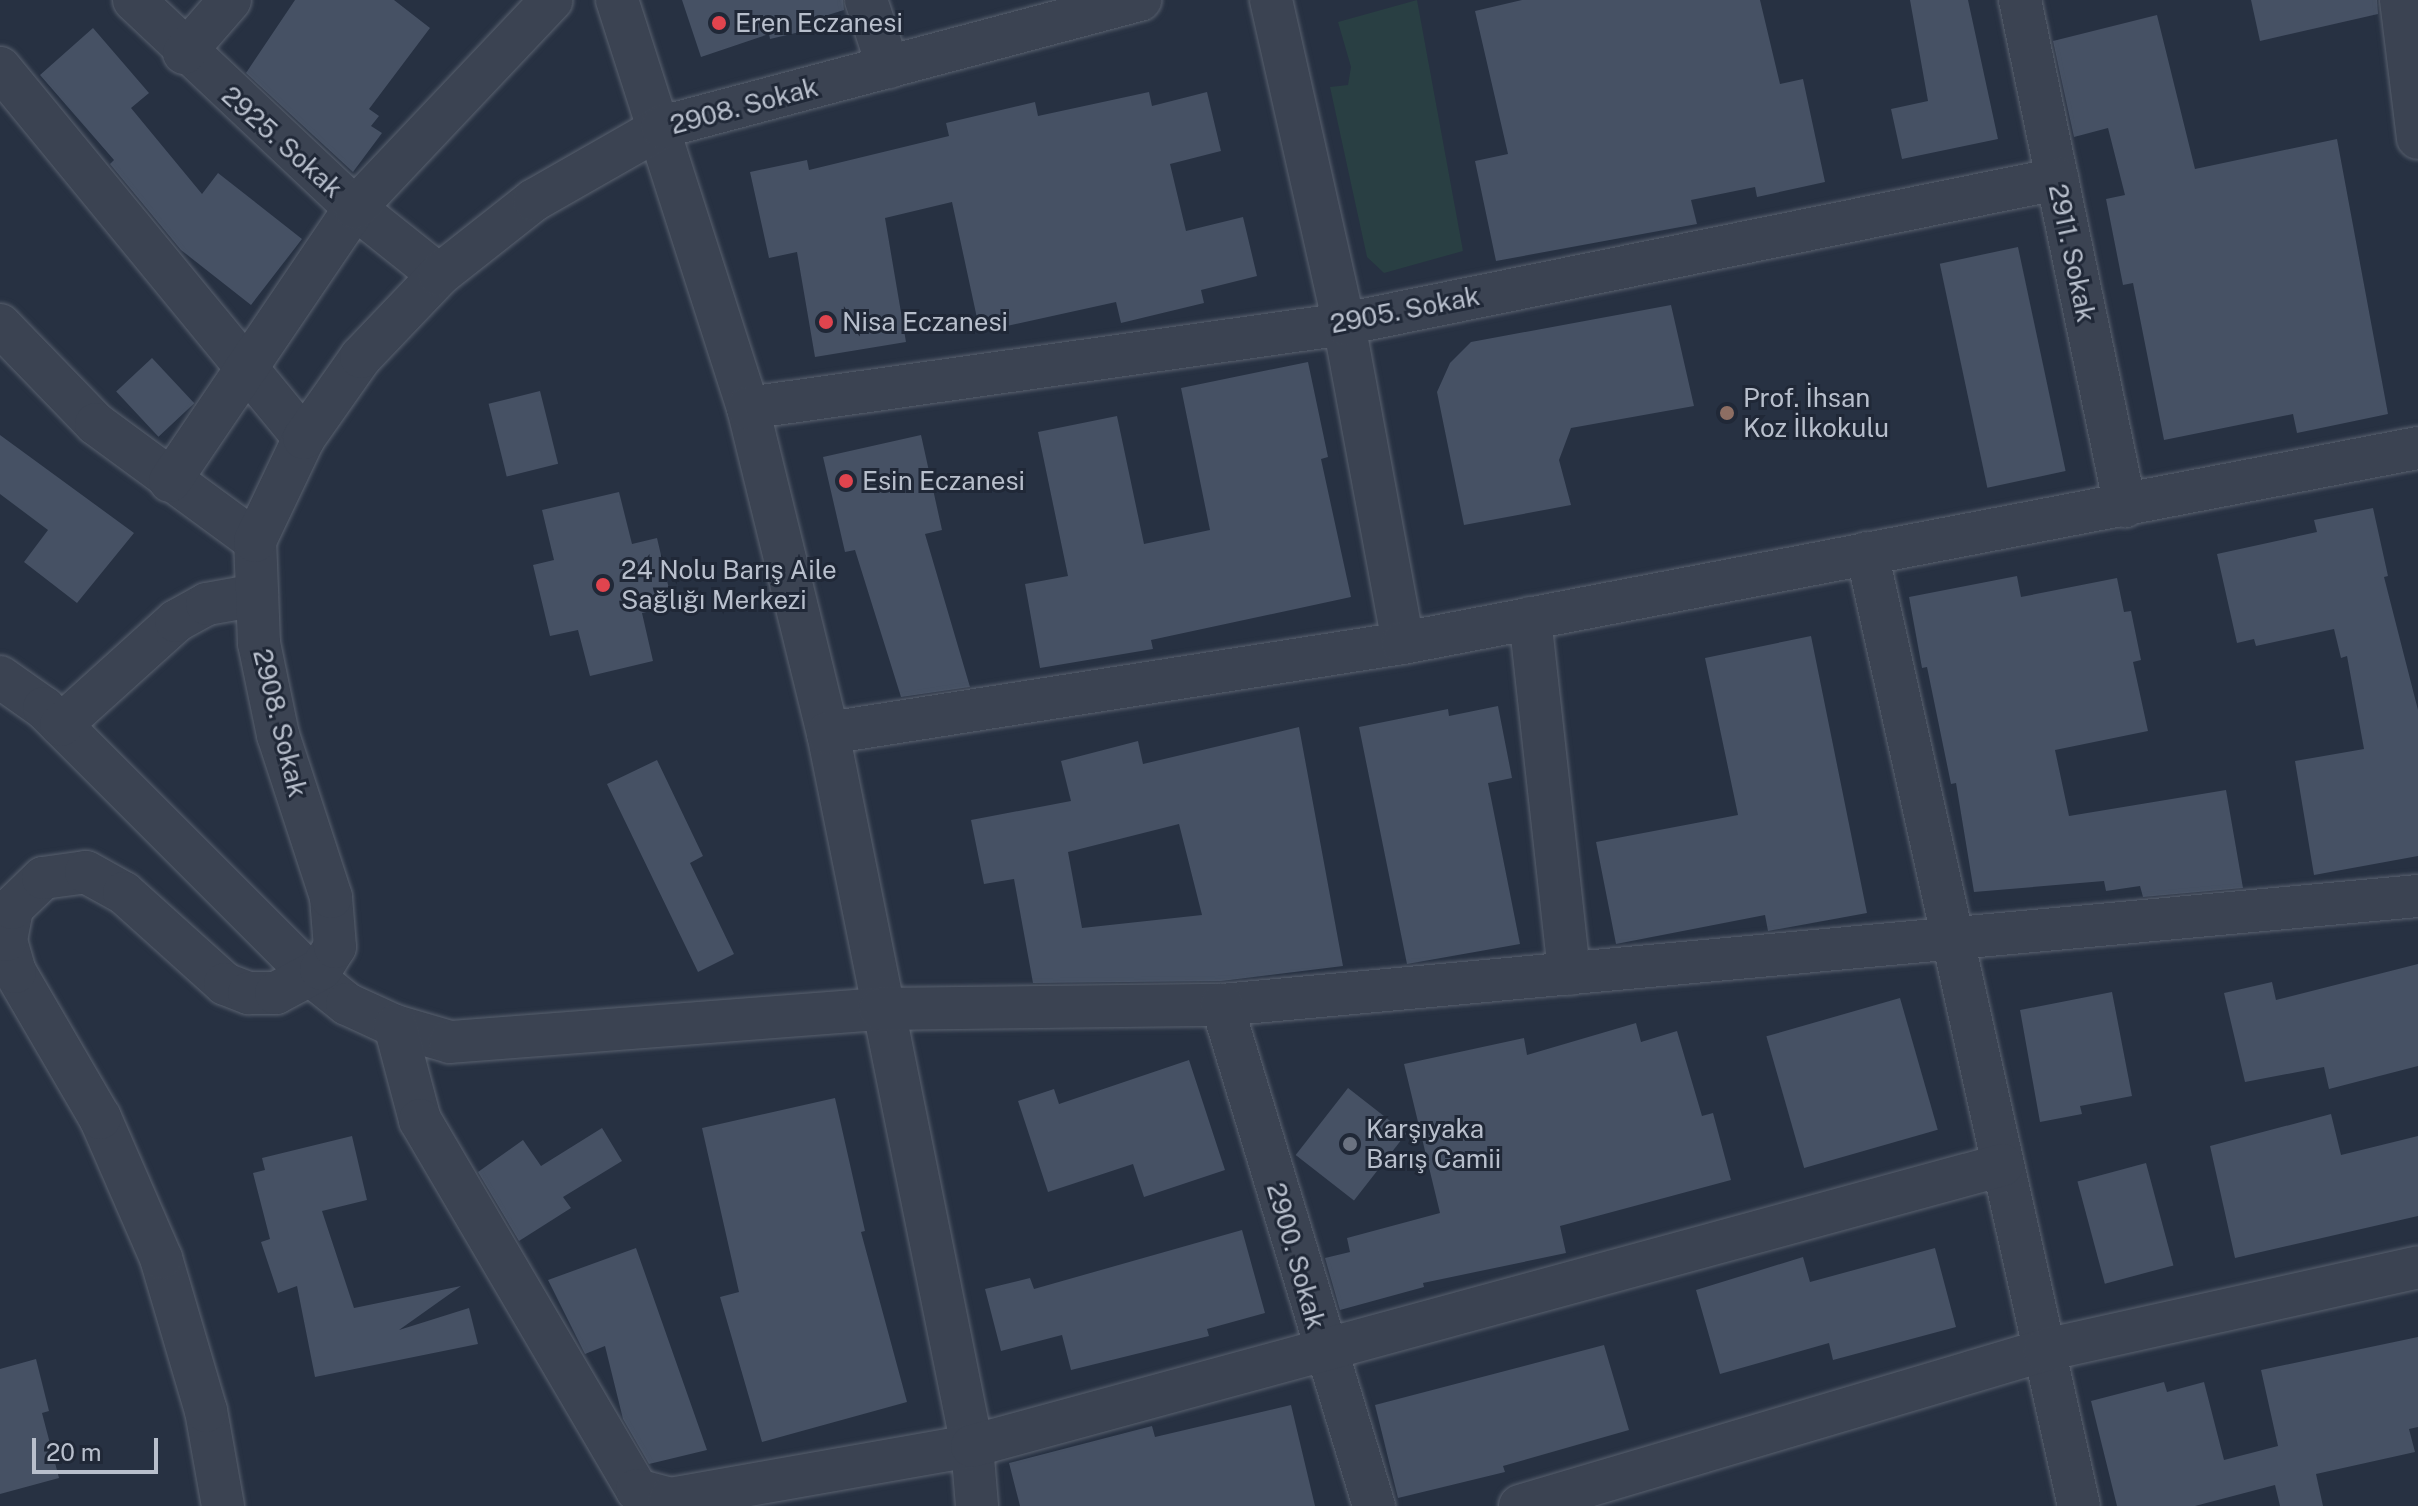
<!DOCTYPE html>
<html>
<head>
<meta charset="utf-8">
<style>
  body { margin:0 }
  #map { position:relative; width:2418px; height:1506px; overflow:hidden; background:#273142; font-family:"Public Sans",sans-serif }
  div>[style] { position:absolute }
  .green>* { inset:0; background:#293f43 }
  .building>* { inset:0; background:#465164; transform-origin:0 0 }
  .roads { filter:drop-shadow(0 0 2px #59616f) drop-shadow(0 0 2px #59616f) }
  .minor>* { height:42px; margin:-21px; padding:0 21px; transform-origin:21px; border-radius:21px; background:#3b4352 }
  .dots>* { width:22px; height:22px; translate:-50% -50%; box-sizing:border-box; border:4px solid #202837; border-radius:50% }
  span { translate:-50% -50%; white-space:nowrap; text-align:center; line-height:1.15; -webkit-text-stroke:6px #202837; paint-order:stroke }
  .poi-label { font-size:26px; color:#b8bfcc }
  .left { translate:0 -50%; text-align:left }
  .street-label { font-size:26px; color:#b8bfcc }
  .scale { position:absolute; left:32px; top:1438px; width:126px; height:36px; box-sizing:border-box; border:4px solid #b8bfcc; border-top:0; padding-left:10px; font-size:24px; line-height:28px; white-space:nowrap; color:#b8bfcc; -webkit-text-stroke:6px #202837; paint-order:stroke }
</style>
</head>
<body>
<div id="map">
  <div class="green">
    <div style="clip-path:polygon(1417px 0,1463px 251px,1384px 273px,1367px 257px,1330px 87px,1348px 85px,1351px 67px,1338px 22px)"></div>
  </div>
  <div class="building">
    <div style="clip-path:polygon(295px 0,394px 0,430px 28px,369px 109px,379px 116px,371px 126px,382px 133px,353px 172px,246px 73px)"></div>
    <div style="clip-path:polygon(682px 0,843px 0,844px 10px,815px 19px,817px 28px,770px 39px,769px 34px,701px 57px)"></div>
    <div style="clip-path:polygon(1522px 0,1760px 0,1780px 84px,1803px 79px,1825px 182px,1757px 197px,1755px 187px,1691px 200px,1697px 224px,1496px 261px,1475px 161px,1508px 154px,1475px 11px)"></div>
    <div style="clip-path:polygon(1910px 0,1968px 0,1998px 139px,1902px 159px,1891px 109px,1928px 101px)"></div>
    <div style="clip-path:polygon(2251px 0,2377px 0,2378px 14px,2260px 41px)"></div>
    <div style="clip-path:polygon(2157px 15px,2195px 169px,2337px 139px,2388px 414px,2297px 433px,2293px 414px,2164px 440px,2133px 283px,2123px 285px,2106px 199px,2125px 195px,2108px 128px,2074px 137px,2053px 41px)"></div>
    <div style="clip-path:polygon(93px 28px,149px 93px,131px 108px,202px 194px,218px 173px,302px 239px,251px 305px,181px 250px,110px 164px,114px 160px,40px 75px)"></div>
    <div style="clip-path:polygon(1149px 92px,1152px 106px,1207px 92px,1221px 151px,1170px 164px,1186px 231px,1243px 217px,1257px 276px,1201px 290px,1204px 303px,1121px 323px,1116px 302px,980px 332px,952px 202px,885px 218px,906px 342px,815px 357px,797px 252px,769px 258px,750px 172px,807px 160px,809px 170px,949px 136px,946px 123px,1035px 102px,1038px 116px)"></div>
    <div style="left:2018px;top:247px;width:229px;height:80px;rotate:78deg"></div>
    <div style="clip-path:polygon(1671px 305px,1694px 406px,1571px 428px,1559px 460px,1571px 505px,1464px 525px,1437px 392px,1450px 363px,1471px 342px)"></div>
    <div style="left:152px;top:358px;width:62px;height:49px;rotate:47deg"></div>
    <div style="clip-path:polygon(1308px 362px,1328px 457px,1321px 459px,1351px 597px,1151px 640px,1153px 649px,1040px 668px,1025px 584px,1068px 576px,1038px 432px,1117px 416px,1144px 544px,1210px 530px,1181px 388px)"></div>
    <div style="left:540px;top:391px;width:75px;height:53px;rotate:76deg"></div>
    <div style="clip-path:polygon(0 435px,134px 533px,77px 603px,24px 562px,48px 530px,0 494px)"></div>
    <div style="clip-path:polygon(921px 435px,942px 530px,925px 534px,970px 687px,901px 697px,855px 550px,845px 552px,823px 457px)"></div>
    <div style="clip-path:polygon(619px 492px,632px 544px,657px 538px,673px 606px,642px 613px,653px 661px,590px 676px,578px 630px,550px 636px,533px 565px,554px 560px,542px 510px)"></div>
    <div style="clip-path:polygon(2373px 508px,2388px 576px,2384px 577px,2418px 710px,2418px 856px,2314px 875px,2295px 761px,2364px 749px,2347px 656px,2341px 658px,2334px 629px,2256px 646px,2254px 639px,2237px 643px,2217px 554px,2317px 532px,2314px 520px)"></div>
    <div style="clip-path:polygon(2017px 576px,2021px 597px,2117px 578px,2124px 612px,2131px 611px,2141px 660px,2133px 662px,2148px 731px,2055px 750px,2069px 816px,2226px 790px,2243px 888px,2143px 897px,2140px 886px,2106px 891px,2104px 881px,1974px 892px,1956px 783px,1951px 784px,1927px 667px,1922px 668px,1909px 597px)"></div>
    <div style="clip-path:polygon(1811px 636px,1867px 913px,1768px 931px,1765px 915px,1616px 944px,1596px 842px,1738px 815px,1705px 658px)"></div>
    <div style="clip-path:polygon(1498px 706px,1512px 778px,1488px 783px,1520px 944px,1407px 964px,1359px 727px,1448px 709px,1449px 716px)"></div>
    <div style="clip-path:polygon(evenodd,1299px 727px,1343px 966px,1221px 981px,1033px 983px,1014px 879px,984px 884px,971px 820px,1071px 801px,1061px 761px,1138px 741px,1143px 764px,1299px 727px,1179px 824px,1202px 915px,1082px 928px,1068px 852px,1179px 824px)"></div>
    <div style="clip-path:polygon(657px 760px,703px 856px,690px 863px,734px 954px,698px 972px,607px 784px)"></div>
    <div style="clip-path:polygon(2418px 964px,2418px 1066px,2329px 1089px,2324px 1067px,2245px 1082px,2224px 993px,2272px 982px,2276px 1000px)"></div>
    <div style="clip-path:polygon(2112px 992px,2132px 1096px,2080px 1106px,2082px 1114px,2040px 1122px,2020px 1010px)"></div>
    <div style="left:1900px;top:998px;width:137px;height:139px;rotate:74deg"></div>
    <div style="clip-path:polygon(1636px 1023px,1641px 1042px,1677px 1031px,1702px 1116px,1713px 1113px,1731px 1180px,1560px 1226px,1566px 1253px,1423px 1283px,1424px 1287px,1340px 1310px,1325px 1258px,1350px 1252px,1347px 1238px,1440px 1213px,1404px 1064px,1524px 1038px,1527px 1055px)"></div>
    <div style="clip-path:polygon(1189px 1060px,1225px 1170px,1144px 1197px,1133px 1164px,1048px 1192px,1018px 1101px,1054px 1089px,1059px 1104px)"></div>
    <div style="left:1348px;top:1088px;width:74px;height:85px;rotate:38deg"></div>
    <div style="clip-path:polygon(835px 1098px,865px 1231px,861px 1232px,907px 1402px,762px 1442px,720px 1297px,739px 1292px,702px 1128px)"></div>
    <div style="clip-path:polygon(2331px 1114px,2341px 1155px,2418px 1136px,2418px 1216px,2235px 1258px,2210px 1146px)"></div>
    <div style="clip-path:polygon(602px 1128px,622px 1161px,563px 1197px,571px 1208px,519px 1241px,478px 1172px,523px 1140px,541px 1166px)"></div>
    <div style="clip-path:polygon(352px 1136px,367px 1200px,322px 1211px,354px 1308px,461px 1286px,399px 1330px,469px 1308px,478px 1344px,315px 1377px,297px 1286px,278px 1293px,261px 1242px,270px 1239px,253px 1173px,265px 1170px,262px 1158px)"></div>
    <div style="left:2146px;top:1163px;width:106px;height:71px;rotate:75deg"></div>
    <div style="clip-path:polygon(1242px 1230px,1265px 1313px,1207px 1329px,1209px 1336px,1071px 1370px,1062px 1335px,1001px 1351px,985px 1289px,1030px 1278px,1034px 1289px)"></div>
    <div style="clip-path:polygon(636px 1248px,707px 1450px,649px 1464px,623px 1419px,605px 1346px,585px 1354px,548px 1280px)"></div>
    <div style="clip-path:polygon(1935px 1248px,1956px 1327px,1833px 1360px,1829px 1343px,1720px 1374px,1696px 1290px,1803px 1257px,1810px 1282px)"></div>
    <div style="clip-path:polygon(2418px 1337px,2418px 1427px,2409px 1429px,2415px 1452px,2316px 1474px,2323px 1506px,2280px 1506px,2275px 1485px,2195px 1506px,2117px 1506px,2091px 1401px,2164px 1382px,2167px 1392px,2204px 1382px,2224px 1460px,2278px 1446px,2261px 1370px)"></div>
    <div style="clip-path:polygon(1604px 1345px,1629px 1430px,1503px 1466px,1505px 1472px,1398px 1498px,1375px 1405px)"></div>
    <div style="clip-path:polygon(36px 1359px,49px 1411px,42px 1413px,59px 1478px,0 1494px,0 1369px)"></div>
    <div style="clip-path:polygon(1291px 1405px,1315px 1506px,1020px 1506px,1009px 1463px,1152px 1426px,1155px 1437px)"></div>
  </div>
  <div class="roads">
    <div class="minor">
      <div style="left:134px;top:0;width:303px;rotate:43.3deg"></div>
      <div style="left:355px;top:208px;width:107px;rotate:38.6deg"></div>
      <div style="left:617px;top:0;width:429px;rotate:72.2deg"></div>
      <div style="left:748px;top:408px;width:335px;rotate:76.2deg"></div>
      <div style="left:828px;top:733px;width:727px;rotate:78.58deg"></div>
      <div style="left:972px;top:1446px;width:60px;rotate:85.2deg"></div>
      <div style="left:866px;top:0;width:71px;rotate:71.8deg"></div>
      <div style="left:1271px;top:0;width:332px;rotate:77.3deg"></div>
      <div style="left:1344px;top:324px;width:324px;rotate:79.5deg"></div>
      <div style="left:2020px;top:0;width:517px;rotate:78.28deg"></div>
      <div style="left:2401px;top:0;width:139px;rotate:83deg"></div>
      <div style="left:184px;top:53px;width:70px;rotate:-49deg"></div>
      <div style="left:0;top:68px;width:479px;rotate:50.6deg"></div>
      <div style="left:0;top:325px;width:138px;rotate:45.9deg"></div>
      <div style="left:96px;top:424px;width:197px;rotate:36.3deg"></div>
      <div style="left:748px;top:408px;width:602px;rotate:-8.02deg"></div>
      <div style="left:1344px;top:324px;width:728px;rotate:-11.5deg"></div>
      <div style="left:170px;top:481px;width:330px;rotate:-55.9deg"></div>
      <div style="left:355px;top:208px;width:286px;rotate:-46.6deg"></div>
      <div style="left:1867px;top:553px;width:976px;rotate:77.46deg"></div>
      <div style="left:1530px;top:618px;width:358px;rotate:83.7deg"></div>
      <div style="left:0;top:677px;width:54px;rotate:35.2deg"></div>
      <div style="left:44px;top:708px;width:379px;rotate:45deg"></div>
      <div style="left:312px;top:976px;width:45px;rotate:38.7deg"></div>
      <div style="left:347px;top:1004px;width:53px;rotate:24.6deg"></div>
      <div style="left:395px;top:1026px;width:57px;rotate:16.2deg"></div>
      <div style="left:450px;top:1042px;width:431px;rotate:-4.4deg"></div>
      <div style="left:880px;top:1009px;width:342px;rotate:-0.7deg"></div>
      <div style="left:1222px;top:1005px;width:1201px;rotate:-5.21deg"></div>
      <div style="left:61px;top:725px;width:155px;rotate:-42.1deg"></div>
      <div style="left:176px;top:621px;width:35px;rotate:-29deg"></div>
      <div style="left:207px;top:604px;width:51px;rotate:-10.2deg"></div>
      <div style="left:828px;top:733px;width:582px;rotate:-8.9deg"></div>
      <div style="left:1403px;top:643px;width:1034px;rotate:-10.88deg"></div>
      <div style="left:1222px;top:1005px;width:524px;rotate:73.12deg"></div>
      <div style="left:395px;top:1026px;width:97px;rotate:75.1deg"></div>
      <div style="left:420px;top:1120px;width:429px;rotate:59.6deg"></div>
      <div style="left:637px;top:1490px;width:34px;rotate:15deg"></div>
      <div style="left:670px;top:1499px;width:307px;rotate:-10deg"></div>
      <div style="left:972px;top:1446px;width:1068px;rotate:-15.26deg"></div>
      <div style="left:223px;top:1506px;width:97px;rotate:-100.1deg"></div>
      <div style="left:206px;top:1411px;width:159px;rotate:-106.4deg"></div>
      <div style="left:161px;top:1258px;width:153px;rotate:-113.5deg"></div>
      <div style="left:100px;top:1118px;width:169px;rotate:-120.2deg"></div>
      <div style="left:15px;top:972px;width:33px;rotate:-106deg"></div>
      <div style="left:6px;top:940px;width:33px;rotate:-79deg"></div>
      <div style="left:12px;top:908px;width:43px;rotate:-44.1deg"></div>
      <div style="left:43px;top:878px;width:43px;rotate:-7.9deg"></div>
      <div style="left:86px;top:872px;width:43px;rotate:28.9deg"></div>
      <div style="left:124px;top:893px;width:136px;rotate:42deg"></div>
      <div style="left:225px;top:984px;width:26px;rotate:21deg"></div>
      <div style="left:249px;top:993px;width:27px"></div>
      <div style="left:276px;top:993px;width:51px;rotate:-28.1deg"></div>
      <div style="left:321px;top:969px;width:26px;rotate:-58deg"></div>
      <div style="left:335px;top:947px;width:50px;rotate:-94.6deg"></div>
      <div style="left:331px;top:897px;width:170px;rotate:-108.1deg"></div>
      <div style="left:278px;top:735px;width:94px;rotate:-101.7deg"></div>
      <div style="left:259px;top:643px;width:102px;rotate:-92.2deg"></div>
      <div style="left:255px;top:541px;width:114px;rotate:-64.6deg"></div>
      <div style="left:304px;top:438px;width:99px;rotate:-54.9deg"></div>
      <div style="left:361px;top:357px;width:113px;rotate:-46.4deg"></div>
      <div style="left:439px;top:275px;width:121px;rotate:-38.3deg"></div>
      <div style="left:534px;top:200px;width:147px;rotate:-29.7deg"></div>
      <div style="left:662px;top:127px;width:495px;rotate:-14.9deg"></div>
      <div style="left:1520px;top:1506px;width:548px;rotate:-16.55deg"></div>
      <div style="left:2045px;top:1350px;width:382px;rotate:-12.5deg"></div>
    </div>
  </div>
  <div class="dots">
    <div style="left:719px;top:23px;background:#e0444e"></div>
    <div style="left:826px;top:322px;background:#e0444e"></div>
    <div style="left:1727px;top:413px;background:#8d6e63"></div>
    <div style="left:846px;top:481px;background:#e0444e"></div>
    <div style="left:603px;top:585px;background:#e0444e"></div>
    <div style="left:1350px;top:1144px;background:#6b7280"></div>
  </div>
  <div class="poi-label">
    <span class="left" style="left:735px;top:23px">Eren Eczanesi</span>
    <span class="left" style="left:842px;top:322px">Nisa Eczanesi</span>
    <span class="left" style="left:1743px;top:413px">Prof. İhsan<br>Koz İlkokulu</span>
    <span class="left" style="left:862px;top:481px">Esin Eczanesi</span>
    <span class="left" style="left:621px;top:585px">24 Nolu Barış Aile<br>Sağlığı Merkezi</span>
    <span class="left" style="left:1366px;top:1144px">Karşıyaka<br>Barış Camii</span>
  </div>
  <div class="street-label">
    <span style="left:744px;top:106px;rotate:-15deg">2908. Sokak</span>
    <span style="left:282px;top:142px;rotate:42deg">2925. Sokak</span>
    <span style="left:2072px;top:253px;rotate:78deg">2911. Sokak</span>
    <span style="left:1405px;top:310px;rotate:-11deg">2905. Sokak</span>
    <span style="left:280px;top:723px;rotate:76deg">2908. Sokak</span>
    <span style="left:1296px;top:1256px;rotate:74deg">2900. Sokak</span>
  </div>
  <div class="scale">20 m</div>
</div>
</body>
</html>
